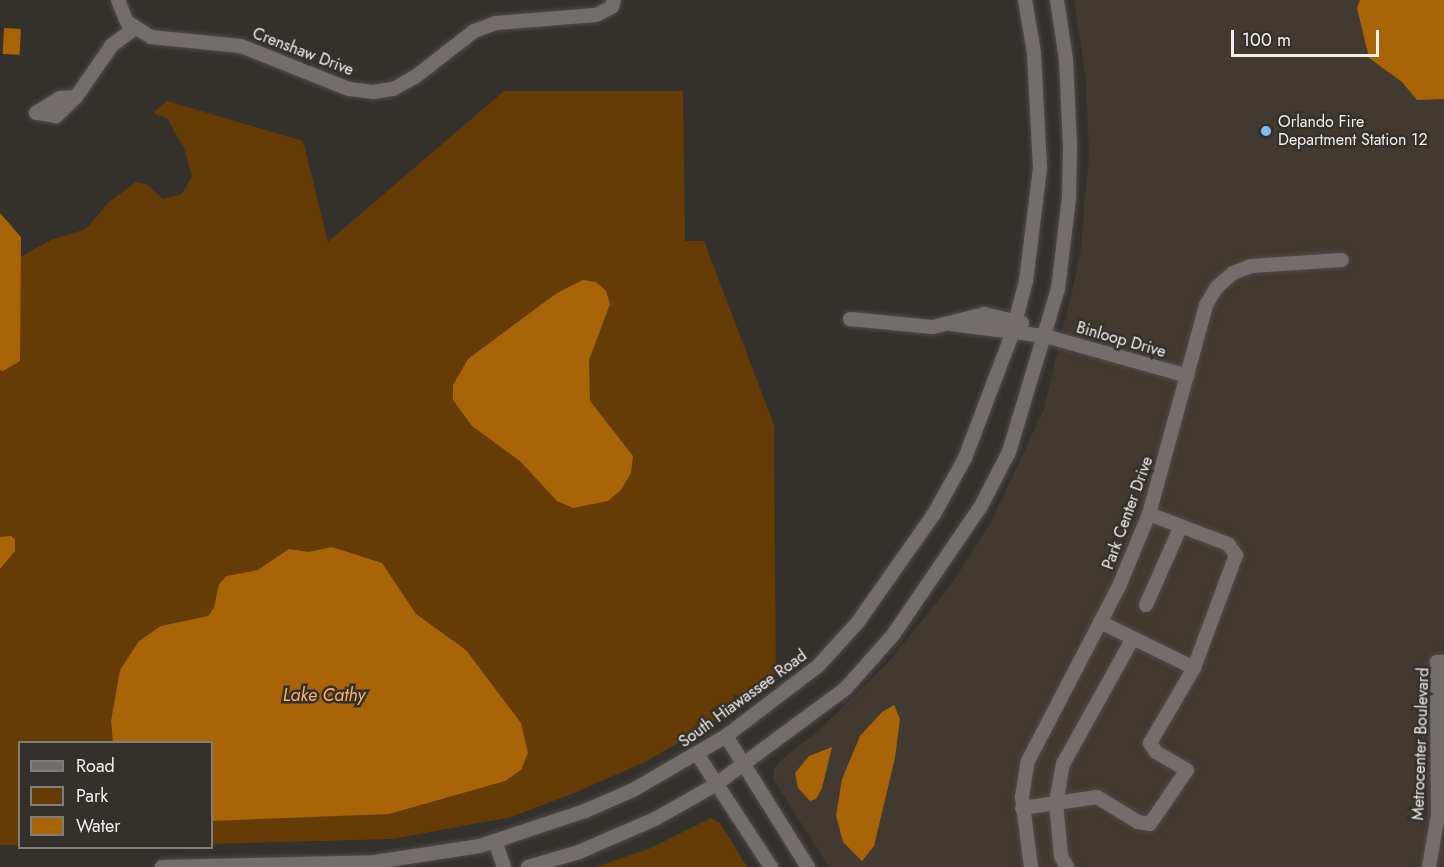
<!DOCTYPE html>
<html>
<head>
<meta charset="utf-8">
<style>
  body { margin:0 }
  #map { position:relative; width:1444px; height:867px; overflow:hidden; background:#34312d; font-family:Jost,sans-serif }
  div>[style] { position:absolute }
  .built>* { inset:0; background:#423931 }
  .green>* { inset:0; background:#663c06 }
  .water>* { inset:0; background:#a86407; transform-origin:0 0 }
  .roads { filter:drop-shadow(0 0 2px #4f4c4a) drop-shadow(0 0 2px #4f4c4a) }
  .minor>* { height:14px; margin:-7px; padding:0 7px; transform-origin:7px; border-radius:7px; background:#736e6b }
  .dots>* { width:16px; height:16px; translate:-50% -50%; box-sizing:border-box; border:3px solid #34312d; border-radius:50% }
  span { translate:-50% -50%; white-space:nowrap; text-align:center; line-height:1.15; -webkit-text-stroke:5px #34312d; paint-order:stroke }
  .street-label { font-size:16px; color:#f2efed }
  .poi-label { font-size:16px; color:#f2efed }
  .left { translate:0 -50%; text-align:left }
  .water-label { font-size:18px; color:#fbb268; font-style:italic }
  .legend { position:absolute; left:18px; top:741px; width:195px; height:108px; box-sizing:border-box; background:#34312d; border:2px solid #807d7a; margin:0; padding:8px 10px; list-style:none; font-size:18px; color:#f2efed }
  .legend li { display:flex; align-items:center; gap:12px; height:30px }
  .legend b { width:30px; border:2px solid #807d7a }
  .scale { position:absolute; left:1231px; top:30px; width:148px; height:27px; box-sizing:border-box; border:3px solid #f2efed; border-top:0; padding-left:8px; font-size:18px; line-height:21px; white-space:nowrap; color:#f2efed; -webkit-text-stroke:4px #34312d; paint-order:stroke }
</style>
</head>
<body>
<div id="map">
  <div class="built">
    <div style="clip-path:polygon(1074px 0,1385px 0,1444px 30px,1444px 867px,829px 867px,774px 780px,774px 768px,779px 762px,818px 731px,891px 659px,953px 582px,991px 522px,1044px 409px,1080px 256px,1089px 157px,1086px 79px)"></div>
  </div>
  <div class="green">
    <div style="clip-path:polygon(504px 91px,683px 91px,685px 241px,704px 241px,774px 425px,776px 677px,727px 714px,647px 761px,574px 793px,511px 817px,392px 839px,212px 844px,212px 742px,20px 742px,19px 845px,0 845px,0 268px,51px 240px,86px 229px,109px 202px,136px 182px,146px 184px,163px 199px,182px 194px,192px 176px,184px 148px,167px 118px,153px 113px,167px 101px,303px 141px,328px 242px)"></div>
    <div style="clip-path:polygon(711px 818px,720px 823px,747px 867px,596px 867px,651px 848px)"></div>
  </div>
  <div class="water">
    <div style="clip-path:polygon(1360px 0,1444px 0,1444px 99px,1417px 100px,1402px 82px,1369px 58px,1357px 8px)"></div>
    <div style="left:4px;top:28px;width:17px;height:26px;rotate:3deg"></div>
    <div style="clip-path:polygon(0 213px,21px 237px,20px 361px,3px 371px,0 370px)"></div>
    <div style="clip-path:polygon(583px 280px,596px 282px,606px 291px,610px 304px,589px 360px,590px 401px,633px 456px,631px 473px,621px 490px,608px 501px,573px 508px,557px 501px,520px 461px,472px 426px,453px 400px,453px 385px,468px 359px,557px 293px)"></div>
    <div style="clip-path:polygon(11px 536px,15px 539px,15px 551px,0 569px,0 537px)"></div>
    <div style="clip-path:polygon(332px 547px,382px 563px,416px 614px,466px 650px,521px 723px,528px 753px,521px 770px,505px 781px,389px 814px,212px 821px,212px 742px,113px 742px,111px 721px,120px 670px,139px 641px,161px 626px,208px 616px,214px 608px,219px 584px,227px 576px,258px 570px,289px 549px,309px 552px)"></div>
    <div style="clip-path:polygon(894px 705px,900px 719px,895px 758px,874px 846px,862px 861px,843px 842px,836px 816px,842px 779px,860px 736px,882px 712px)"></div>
    <div style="clip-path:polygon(832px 747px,822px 788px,816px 799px,810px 801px,798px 788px,795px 773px,809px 756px)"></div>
  </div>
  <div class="roads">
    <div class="minor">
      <div style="left:118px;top:0;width:24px;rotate:68deg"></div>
      <div style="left:127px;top:22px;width:28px;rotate:32deg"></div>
      <div style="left:151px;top:37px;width:90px;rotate:5.7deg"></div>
      <div style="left:241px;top:46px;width:116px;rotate:21.7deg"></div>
      <div style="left:349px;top:89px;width:24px;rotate:7deg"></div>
      <div style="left:373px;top:92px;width:20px;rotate:-9deg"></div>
      <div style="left:393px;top:89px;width:25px;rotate:-29deg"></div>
      <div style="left:415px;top:77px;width:75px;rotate:-37.9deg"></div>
      <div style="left:474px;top:31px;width:23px;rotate:-20deg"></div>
      <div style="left:496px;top:23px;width:100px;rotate:-4.6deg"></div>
      <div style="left:596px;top:15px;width:18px;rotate:-27deg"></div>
      <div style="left:612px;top:7px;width:7px;rotate:-74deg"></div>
      <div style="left:76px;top:97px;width:28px;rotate:136deg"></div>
      <div style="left:56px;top:116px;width:20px;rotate:-171deg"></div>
      <div style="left:36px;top:113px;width:28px;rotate:-32deg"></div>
      <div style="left:60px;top:98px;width:16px;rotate:-4deg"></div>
      <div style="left:76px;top:97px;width:63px;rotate:-55.3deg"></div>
      <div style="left:112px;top:45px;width:27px;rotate:-36deg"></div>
      <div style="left:850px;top:319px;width:83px;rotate:5.5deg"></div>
      <div style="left:933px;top:327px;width:53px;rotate:-14.3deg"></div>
      <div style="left:984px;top:314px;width:39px;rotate:13deg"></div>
      <div style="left:951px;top:324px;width:95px;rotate:7.3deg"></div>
      <div style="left:1045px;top:336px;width:148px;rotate:15.6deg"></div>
      <div style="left:1149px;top:514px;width:85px;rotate:20.8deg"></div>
      <div style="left:1228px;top:544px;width:14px;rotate:54deg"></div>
      <div style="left:1236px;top:555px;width:121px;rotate:110.4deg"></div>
      <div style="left:1146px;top:605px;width:86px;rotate:-66.1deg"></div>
      <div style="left:726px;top:736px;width:155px;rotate:58deg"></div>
      <div style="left:697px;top:754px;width:135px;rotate:56.8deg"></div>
      <div style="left:1022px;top:808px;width:76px;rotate:-8.3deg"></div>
      <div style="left:1097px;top:797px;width:48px;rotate:31.4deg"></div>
      <div style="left:1138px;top:822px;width:12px;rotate:9deg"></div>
      <div style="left:1150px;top:824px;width:65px;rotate:-55.6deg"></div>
      <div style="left:1187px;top:770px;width:36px;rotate:-150deg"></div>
      <div style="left:1156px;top:752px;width:11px;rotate:-124deg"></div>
      <div style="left:1150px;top:743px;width:87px;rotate:-59.6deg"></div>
      <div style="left:1194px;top:668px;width:105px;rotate:-153.9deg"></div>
      <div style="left:495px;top:841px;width:28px;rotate:71deg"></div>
      <div style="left:162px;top:867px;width:213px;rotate:-1.3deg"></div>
      <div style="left:375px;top:862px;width:106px;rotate:-8.7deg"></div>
      <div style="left:480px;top:846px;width:111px;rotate:-18.4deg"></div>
      <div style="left:585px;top:811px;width:52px;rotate:-23.6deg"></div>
      <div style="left:633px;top:790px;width:108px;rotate:-30.1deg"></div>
      <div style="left:726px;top:736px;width:116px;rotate:-37.3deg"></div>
      <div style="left:818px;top:666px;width:59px;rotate:-47.7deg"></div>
      <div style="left:858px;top:622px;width:132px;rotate:-54.9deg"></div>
      <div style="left:934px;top:514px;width:64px;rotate:-61deg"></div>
      <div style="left:965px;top:458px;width:133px;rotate:-69.2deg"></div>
      <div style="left:1012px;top:334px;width:55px;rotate:-75.2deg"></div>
      <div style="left:1026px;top:281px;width:114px;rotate:-82.9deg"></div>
      <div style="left:1040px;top:168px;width:115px;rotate:-93deg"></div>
      <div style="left:1034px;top:53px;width:54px;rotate:-99.6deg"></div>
      <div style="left:528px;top:867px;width:53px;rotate:-16.4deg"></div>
      <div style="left:579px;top:852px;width:83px;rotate:-23.5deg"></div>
      <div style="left:655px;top:819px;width:69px;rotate:-29.5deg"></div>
      <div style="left:715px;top:785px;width:163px;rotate:-36.5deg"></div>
      <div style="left:846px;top:688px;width:71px;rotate:-48.4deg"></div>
      <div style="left:893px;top:635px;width:156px;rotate:-55.7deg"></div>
      <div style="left:981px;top:506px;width:61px;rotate:-62.6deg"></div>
      <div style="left:1009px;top:452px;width:170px;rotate:-73.3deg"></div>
      <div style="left:1058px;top:289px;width:92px;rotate:-83.1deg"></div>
      <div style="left:1069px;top:198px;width:52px;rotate:-88.9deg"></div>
      <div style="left:1070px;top:146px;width:87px;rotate:-92.6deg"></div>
      <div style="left:1066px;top:59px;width:60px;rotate:-98.7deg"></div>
      <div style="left:1031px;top:867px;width:71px;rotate:-97.3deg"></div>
      <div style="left:1022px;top:797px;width:36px;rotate:-81deg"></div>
      <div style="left:1028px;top:761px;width:199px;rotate:-62.5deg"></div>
      <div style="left:1120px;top:584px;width:76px;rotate:-67.5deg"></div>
      <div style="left:1149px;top:514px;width:217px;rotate:-74.7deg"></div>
      <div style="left:1206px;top:305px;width:21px;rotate:-59deg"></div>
      <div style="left:1217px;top:287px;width:21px;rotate:-41deg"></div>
      <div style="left:1233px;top:273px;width:19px;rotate:-21deg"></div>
      <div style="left:1251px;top:266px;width:91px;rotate:-3.8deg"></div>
      <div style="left:1067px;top:867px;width:13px;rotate:-119deg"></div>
      <div style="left:1061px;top:856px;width:53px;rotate:-95.4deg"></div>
      <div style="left:1056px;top:803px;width:40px;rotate:-80deg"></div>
      <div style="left:1063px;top:764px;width:144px;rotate:-60.9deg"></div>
      <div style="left:1429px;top:867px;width:53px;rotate:-80.2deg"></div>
      <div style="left:1438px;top:815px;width:153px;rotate:-90.4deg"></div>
      <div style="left:1437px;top:662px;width:7px"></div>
    </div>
  </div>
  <div class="dots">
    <div style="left:1266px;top:131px;background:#7abff8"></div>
  </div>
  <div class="street-label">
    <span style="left:303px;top:52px;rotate:21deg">Crenshaw Drive</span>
    <span style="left:1121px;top:340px;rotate:16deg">Binloop Drive</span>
    <span style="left:1128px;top:513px;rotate:-70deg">Park Center Drive</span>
    <span style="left:743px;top:699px;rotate:-36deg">South Hiawassee Road</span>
    <span style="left:1421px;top:744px;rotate:-88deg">Metrocenter Boulevard</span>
  </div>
  <div class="poi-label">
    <span class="left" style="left:1278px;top:131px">Orlando Fire<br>Department Station 12</span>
  </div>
  <div class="water-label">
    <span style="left:324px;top:695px">Lake Cathy</span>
  </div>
  <ul class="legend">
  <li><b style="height:8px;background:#736e6b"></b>Road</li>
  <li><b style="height:16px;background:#663c06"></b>Park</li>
  <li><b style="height:16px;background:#a86407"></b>Water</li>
  </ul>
  <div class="scale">100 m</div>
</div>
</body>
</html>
